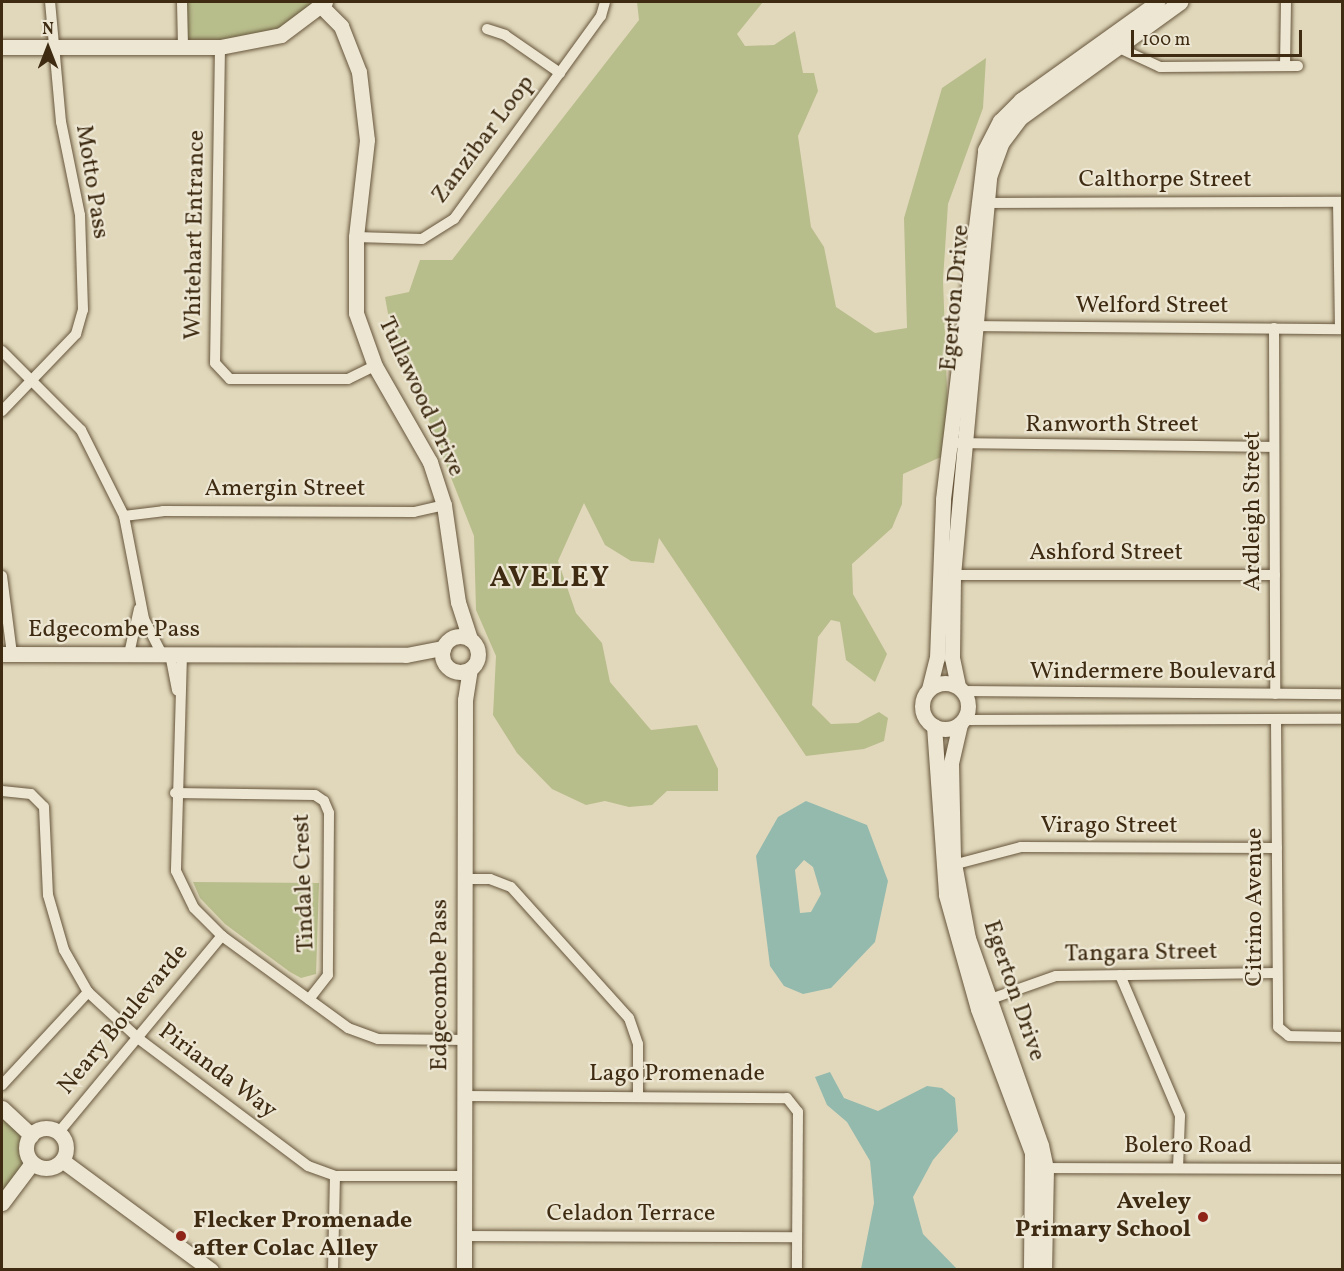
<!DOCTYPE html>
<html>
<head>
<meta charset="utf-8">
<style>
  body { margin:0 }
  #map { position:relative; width:1344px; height:1271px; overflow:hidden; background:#e1d8bb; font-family:Vollkorn,serif }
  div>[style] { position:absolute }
  .green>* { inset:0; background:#b8bd8c }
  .water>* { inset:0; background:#94baae }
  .roads { filter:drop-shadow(0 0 2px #67563c) drop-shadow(0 0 2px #67563c) }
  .street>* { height:10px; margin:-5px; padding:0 5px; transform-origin:5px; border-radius:5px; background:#ece6d3 }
  .secondary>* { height:15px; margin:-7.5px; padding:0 7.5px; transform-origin:7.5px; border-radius:7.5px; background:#ece6d3 }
  .secondary>.ring { margin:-7.5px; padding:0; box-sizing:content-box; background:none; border:15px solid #ece6d3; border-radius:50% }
  .dots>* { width:16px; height:16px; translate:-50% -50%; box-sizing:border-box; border:3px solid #ece6d3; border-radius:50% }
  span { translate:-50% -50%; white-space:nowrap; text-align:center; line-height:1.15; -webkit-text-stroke:4.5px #ece6d3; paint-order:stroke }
  .street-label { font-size:24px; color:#3e2b12 }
  .poi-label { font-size:24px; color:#3e2b12; font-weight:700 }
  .right { translate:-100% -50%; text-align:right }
  .left { translate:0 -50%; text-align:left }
  .district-label { font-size:30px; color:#3e2b12; font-weight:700; letter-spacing:1.5px }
  .frame { position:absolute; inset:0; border:3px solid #3e2b12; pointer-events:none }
  .north { position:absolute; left:18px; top:18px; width:60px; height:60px; -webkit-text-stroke:4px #ece6d3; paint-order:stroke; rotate:0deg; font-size:16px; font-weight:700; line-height:24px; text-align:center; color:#3e2b12 }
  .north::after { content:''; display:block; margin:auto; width:21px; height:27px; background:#3e2b12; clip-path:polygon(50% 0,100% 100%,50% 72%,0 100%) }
  .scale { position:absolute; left:1131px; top:30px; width:171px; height:27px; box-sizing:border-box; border:3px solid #3e2b12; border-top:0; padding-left:8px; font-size:18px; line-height:21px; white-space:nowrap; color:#3e2b12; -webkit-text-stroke:4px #ece6d3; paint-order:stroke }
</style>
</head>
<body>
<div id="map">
  <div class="green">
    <div style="clip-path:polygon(182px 2px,320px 2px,281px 36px,183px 47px)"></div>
    <div style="clip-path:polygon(637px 2px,763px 2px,737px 34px,745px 46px,774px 45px,795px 31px,803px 73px,814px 73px,818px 91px,798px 136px,811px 227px,824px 247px,836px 307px,875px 333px,907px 328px,904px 218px,942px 88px,986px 58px,983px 108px,948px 204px,943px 280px,948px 418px,941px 457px,903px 474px,902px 504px,892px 528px,852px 564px,853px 594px,887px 654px,875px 682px,846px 660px,840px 622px,831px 620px,818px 637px,812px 705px,831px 724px,858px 723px,879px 712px,888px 718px,884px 741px,864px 749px,806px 756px,659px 538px,654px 563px,631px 561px,605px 545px,584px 503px,558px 561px,576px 613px,602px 643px,610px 682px,651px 730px,697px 725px,718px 769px,718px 791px,667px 791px,652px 805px,629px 807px,605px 801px,586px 805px,552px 789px,517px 753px,493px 715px,496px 656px,476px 610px,474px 536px,413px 381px,395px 353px,385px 297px,409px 292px,420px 260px,452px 260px,639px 20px)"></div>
    <div style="clip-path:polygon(193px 882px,319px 883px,316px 974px,301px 978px,290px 972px,225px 924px,200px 898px)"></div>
    <div style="clip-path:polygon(2px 1115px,19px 1132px,26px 1161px,2px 1194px)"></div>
  </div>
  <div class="water">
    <div style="clip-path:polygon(evenodd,806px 801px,867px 825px,888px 881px,875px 942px,831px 988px,803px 994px,784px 986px,770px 966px,756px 856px,778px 817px,806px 801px,804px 860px,813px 867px,821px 894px,811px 912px,800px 913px,795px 870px,804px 860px)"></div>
    <div style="clip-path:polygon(830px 1072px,844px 1098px,878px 1111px,927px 1086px,942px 1088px,955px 1098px,958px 1131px,933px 1160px,913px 1197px,923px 1234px,957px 1269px,861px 1269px,874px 1203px,870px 1161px,847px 1122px,827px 1105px,815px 1077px)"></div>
  </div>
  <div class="roads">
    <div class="street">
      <div style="left:182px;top:2px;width:45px;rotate:88.7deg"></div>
      <div style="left:487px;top:29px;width:19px;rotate:18deg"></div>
      <div style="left:505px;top:35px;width:67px;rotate:34.6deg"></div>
      <div style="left:220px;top:47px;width:316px;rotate:90.9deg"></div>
      <div style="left:215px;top:363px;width:22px;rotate:47deg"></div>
      <div style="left:230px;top:379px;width:118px"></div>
      <div style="left:348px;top:379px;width:30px;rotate:-26deg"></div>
      <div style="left:1117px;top:47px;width:47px;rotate:24.9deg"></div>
      <div style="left:1160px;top:67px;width:138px;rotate:-0.4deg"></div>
      <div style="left:1285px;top:66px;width:64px;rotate:-89.1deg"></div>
      <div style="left:1338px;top:202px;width:127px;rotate:89.1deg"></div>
      <div style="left:987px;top:203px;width:355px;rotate:-0.2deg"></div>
      <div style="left:356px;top:237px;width:66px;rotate:1.7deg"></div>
      <div style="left:422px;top:239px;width:38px;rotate:-32deg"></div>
      <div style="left:454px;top:219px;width:251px;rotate:-54.1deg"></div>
      <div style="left:601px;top:16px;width:15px;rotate:-74deg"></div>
      <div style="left:971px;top:326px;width:371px;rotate:0.5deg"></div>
      <div style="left:1274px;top:328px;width:366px;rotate:89.8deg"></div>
      <div style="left:2px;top:351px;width:112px;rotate:45deg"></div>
      <div style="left:81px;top:430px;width:96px;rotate:63.4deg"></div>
      <div style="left:124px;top:516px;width:105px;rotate:79deg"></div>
      <div style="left:144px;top:619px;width:39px;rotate:63deg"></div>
      <div style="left:2px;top:411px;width:107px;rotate:-46.1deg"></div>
      <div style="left:76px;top:334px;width:25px;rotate:-74deg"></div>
      <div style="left:83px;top:310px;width:95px;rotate:-91.8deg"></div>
      <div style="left:80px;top:215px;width:95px;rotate:-101.5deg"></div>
      <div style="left:61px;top:122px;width:121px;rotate:-95.2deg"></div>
      <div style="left:958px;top:443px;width:316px;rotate:0.7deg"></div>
      <div style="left:124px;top:516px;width:39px;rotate:-7deg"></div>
      <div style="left:163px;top:511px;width:251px;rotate:0.2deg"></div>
      <div style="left:414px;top:512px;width:31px;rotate:-13deg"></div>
      <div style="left:947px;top:575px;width:328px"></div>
      <div style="left:2px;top:576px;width:79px;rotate:82.7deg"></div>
      <div style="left:129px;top:654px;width:46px;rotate:-77.5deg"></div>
      <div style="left:170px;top:654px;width:37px;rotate:79deg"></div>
      <div style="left:182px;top:654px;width:217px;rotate:91.6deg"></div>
      <div style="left:176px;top:871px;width:41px;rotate:64.1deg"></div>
      <div style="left:194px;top:908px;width:40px;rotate:45deg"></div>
      <div style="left:222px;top:936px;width:156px;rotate:36.1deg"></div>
      <div style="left:348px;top:1028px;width:32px;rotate:20deg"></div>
      <div style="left:378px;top:1039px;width:86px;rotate:0.7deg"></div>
      <div style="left:963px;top:691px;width:379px;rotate:0.5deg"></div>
      <div style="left:1276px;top:719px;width:308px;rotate:89.6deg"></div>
      <div style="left:1278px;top:1027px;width:14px;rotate:39deg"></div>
      <div style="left:1289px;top:1036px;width:53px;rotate:1.1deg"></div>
      <div style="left:963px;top:720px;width:379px;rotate:-0.2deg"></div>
      <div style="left:2px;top:791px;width:29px;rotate:6deg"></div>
      <div style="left:31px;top:794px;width:18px;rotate:45deg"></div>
      <div style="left:44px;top:807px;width:88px;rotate:87.4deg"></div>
      <div style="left:48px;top:895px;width:57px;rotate:73.8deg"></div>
      <div style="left:64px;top:950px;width:48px;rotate:60.3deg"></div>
      <div style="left:88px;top:992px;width:69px;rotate:42.7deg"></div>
      <div style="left:139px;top:1039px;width:211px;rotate:36.9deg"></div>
      <div style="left:308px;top:1166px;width:29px;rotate:20deg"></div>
      <div style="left:335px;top:1176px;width:129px"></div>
      <div style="left:175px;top:793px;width:140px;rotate:0.8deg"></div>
      <div style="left:315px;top:795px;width:11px;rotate:34deg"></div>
      <div style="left:324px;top:801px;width:13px;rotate:67deg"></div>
      <div style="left:329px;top:813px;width:162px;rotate:90.4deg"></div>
      <div style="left:328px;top:975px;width:31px;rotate:128deg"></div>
      <div style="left:949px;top:866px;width:74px;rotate:-14.8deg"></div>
      <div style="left:1021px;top:847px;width:256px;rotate:0.2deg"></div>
      <div style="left:464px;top:879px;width:26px"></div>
      <div style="left:490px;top:879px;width:22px;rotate:21deg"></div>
      <div style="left:511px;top:887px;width:176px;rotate:48deg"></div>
      <div style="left:629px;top:1018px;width:28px;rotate:71deg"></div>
      <div style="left:638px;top:1044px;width:52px;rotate:90deg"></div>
      <div style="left:1120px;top:975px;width:153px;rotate:66.9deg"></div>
      <div style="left:1180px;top:1116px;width:52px;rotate:92.2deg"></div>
      <div style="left:985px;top:1001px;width:75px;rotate:-19.4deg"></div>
      <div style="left:1056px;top:976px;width:220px;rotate:-0.8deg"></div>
      <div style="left:2px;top:1085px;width:127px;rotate:-47.2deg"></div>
      <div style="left:464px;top:1096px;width:323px;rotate:0.4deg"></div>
      <div style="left:787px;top:1098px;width:18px;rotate:52deg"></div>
      <div style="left:798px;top:1112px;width:158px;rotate:90.4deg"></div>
      <div style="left:59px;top:1132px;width:255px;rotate:-50.3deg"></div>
      <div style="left:1039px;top:1168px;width:303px;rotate:0.2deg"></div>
      <div style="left:464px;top:1236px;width:333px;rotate:0.2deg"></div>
      <div style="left:333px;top:1270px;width:94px;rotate:-88.8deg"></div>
    </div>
    <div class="secondary">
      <div style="left:322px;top:7px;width:27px;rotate:45deg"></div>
      <div style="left:341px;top:26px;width:49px;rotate:68.6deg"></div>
      <div style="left:359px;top:72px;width:68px;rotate:83.3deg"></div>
      <div style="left:367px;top:140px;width:98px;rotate:96.5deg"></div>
      <div style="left:356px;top:237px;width:76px;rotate:90deg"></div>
      <div style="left:356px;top:313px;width:56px;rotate:70.3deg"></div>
      <div style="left:375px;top:366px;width:111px;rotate:60.2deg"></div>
      <div style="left:430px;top:462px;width:45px;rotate:72deg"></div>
      <div style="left:444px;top:505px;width:98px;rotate:81.8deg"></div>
      <div style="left:458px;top:602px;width:39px;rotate:72deg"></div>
      <div style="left:2px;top:47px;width:218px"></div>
      <div style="left:220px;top:47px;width:62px;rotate:-11.1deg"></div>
      <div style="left:281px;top:35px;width:55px;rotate:-36.9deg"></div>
      <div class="ring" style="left:442px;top:636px;width:21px;height:21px"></div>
      <div style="left:2px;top:654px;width:404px;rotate:0.1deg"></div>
      <div style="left:406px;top:655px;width:38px;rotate:-11deg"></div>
      <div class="ring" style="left:922px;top:683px;width:31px;height:31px"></div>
      <div style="left:958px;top:686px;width:29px;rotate:-102deg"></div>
      <div style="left:952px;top:658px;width:83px;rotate:-89.3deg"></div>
      <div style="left:953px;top:575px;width:400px;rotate:-84.8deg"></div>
      <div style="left:989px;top:177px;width:37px;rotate:-70deg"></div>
      <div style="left:1002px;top:142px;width:30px;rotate:-53deg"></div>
      <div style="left:1020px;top:118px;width:198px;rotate:-35.9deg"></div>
      <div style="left:929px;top:689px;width:32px;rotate:-76deg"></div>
      <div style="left:937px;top:658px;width:159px;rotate:-87.8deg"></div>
      <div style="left:943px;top:499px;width:352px;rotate:-83.1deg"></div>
      <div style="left:985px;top:150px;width:33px;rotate:-63deg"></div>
      <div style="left:1000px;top:121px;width:30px;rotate:-45deg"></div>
      <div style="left:1021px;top:100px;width:168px;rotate:-35.6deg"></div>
      <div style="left:960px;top:724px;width:40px;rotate:103deg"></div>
      <div style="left:951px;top:763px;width:95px;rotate:88.8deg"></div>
      <div style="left:953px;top:858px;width:81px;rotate:79.4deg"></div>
      <div style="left:968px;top:938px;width:219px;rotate:70.6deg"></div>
      <div style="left:1041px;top:1145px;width:24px;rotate:78deg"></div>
      <div style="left:1046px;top:1168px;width:102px;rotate:91.1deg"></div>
      <div style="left:934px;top:726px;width:169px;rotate:85.9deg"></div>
      <div style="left:946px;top:895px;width:118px;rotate:74.3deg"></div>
      <div style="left:978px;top:1009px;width:154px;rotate:69.4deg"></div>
      <div style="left:1032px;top:1153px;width:117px;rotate:90.5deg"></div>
      <div style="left:2px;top:1108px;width:40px;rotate:43deg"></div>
      <div class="ring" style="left:26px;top:1128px;width:25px;height:25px"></div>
      <div style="left:63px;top:1161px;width:184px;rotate:36.4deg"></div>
      <div style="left:2px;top:1203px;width:50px;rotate:-53.1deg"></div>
      <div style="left:464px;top:1270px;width:570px;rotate:-89.9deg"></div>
      <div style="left:465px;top:700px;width:31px;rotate:-81deg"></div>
    </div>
  </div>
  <div class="dots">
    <div style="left:1203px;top:1217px;background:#8f2418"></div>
    <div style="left:181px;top:1236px;background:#8f2418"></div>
  </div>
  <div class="street-label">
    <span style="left:484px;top:140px;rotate:-53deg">Zanzibar Loop</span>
    <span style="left:1165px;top:181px">Calthorpe Street</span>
    <span style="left:91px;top:182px;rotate:81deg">Motto Pass</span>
    <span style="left:196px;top:235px;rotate:-89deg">Whitehart Entrance</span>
    <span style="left:956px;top:298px;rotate:-85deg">Egerton Drive</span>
    <span style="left:1152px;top:307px">Welford Street</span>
    <span style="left:420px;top:397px;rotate:65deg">Tullawood Drive</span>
    <span style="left:1112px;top:426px">Ranworth Street</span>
    <span style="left:285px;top:490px">Amergin Street</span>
    <span style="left:1254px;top:511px;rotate:-90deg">Ardleigh Street</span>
    <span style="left:1106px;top:554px">Ashford Street</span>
    <span style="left:114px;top:631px">Edgecombe Pass</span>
    <span style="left:1153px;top:673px">Windermere Boulevard</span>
    <span style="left:1109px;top:827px">Virago Street</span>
    <span style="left:305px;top:883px;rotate:-92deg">Tindale Crest</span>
    <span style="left:1256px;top:907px;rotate:-90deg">Citrino Avenue</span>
    <span style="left:1141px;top:954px;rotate:-1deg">Tangara Street</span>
    <span style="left:441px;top:985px;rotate:-90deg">Edgecombe Pass</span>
    <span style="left:1013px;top:991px;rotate:71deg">Egerton Drive</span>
    <span style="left:124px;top:1020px;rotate:-50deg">Neary Boulevarde</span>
    <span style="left:217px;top:1072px;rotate:37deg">Pirianda Way</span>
    <span style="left:677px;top:1075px">Lago Promenade</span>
    <span style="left:1188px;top:1147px">Bolero Road</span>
    <span style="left:631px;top:1215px">Celadon Terrace</span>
  </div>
  <div class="poi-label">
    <span class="right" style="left:1191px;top:1217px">Aveley<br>Primary School</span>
    <span class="left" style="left:193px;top:1236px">Flecker Promenade<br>after Colac Alley</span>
  </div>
  <div class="district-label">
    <span style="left:550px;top:578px">AVELEY</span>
  </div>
  <div class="frame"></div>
  <div class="north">N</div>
  <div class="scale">100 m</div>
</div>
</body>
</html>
